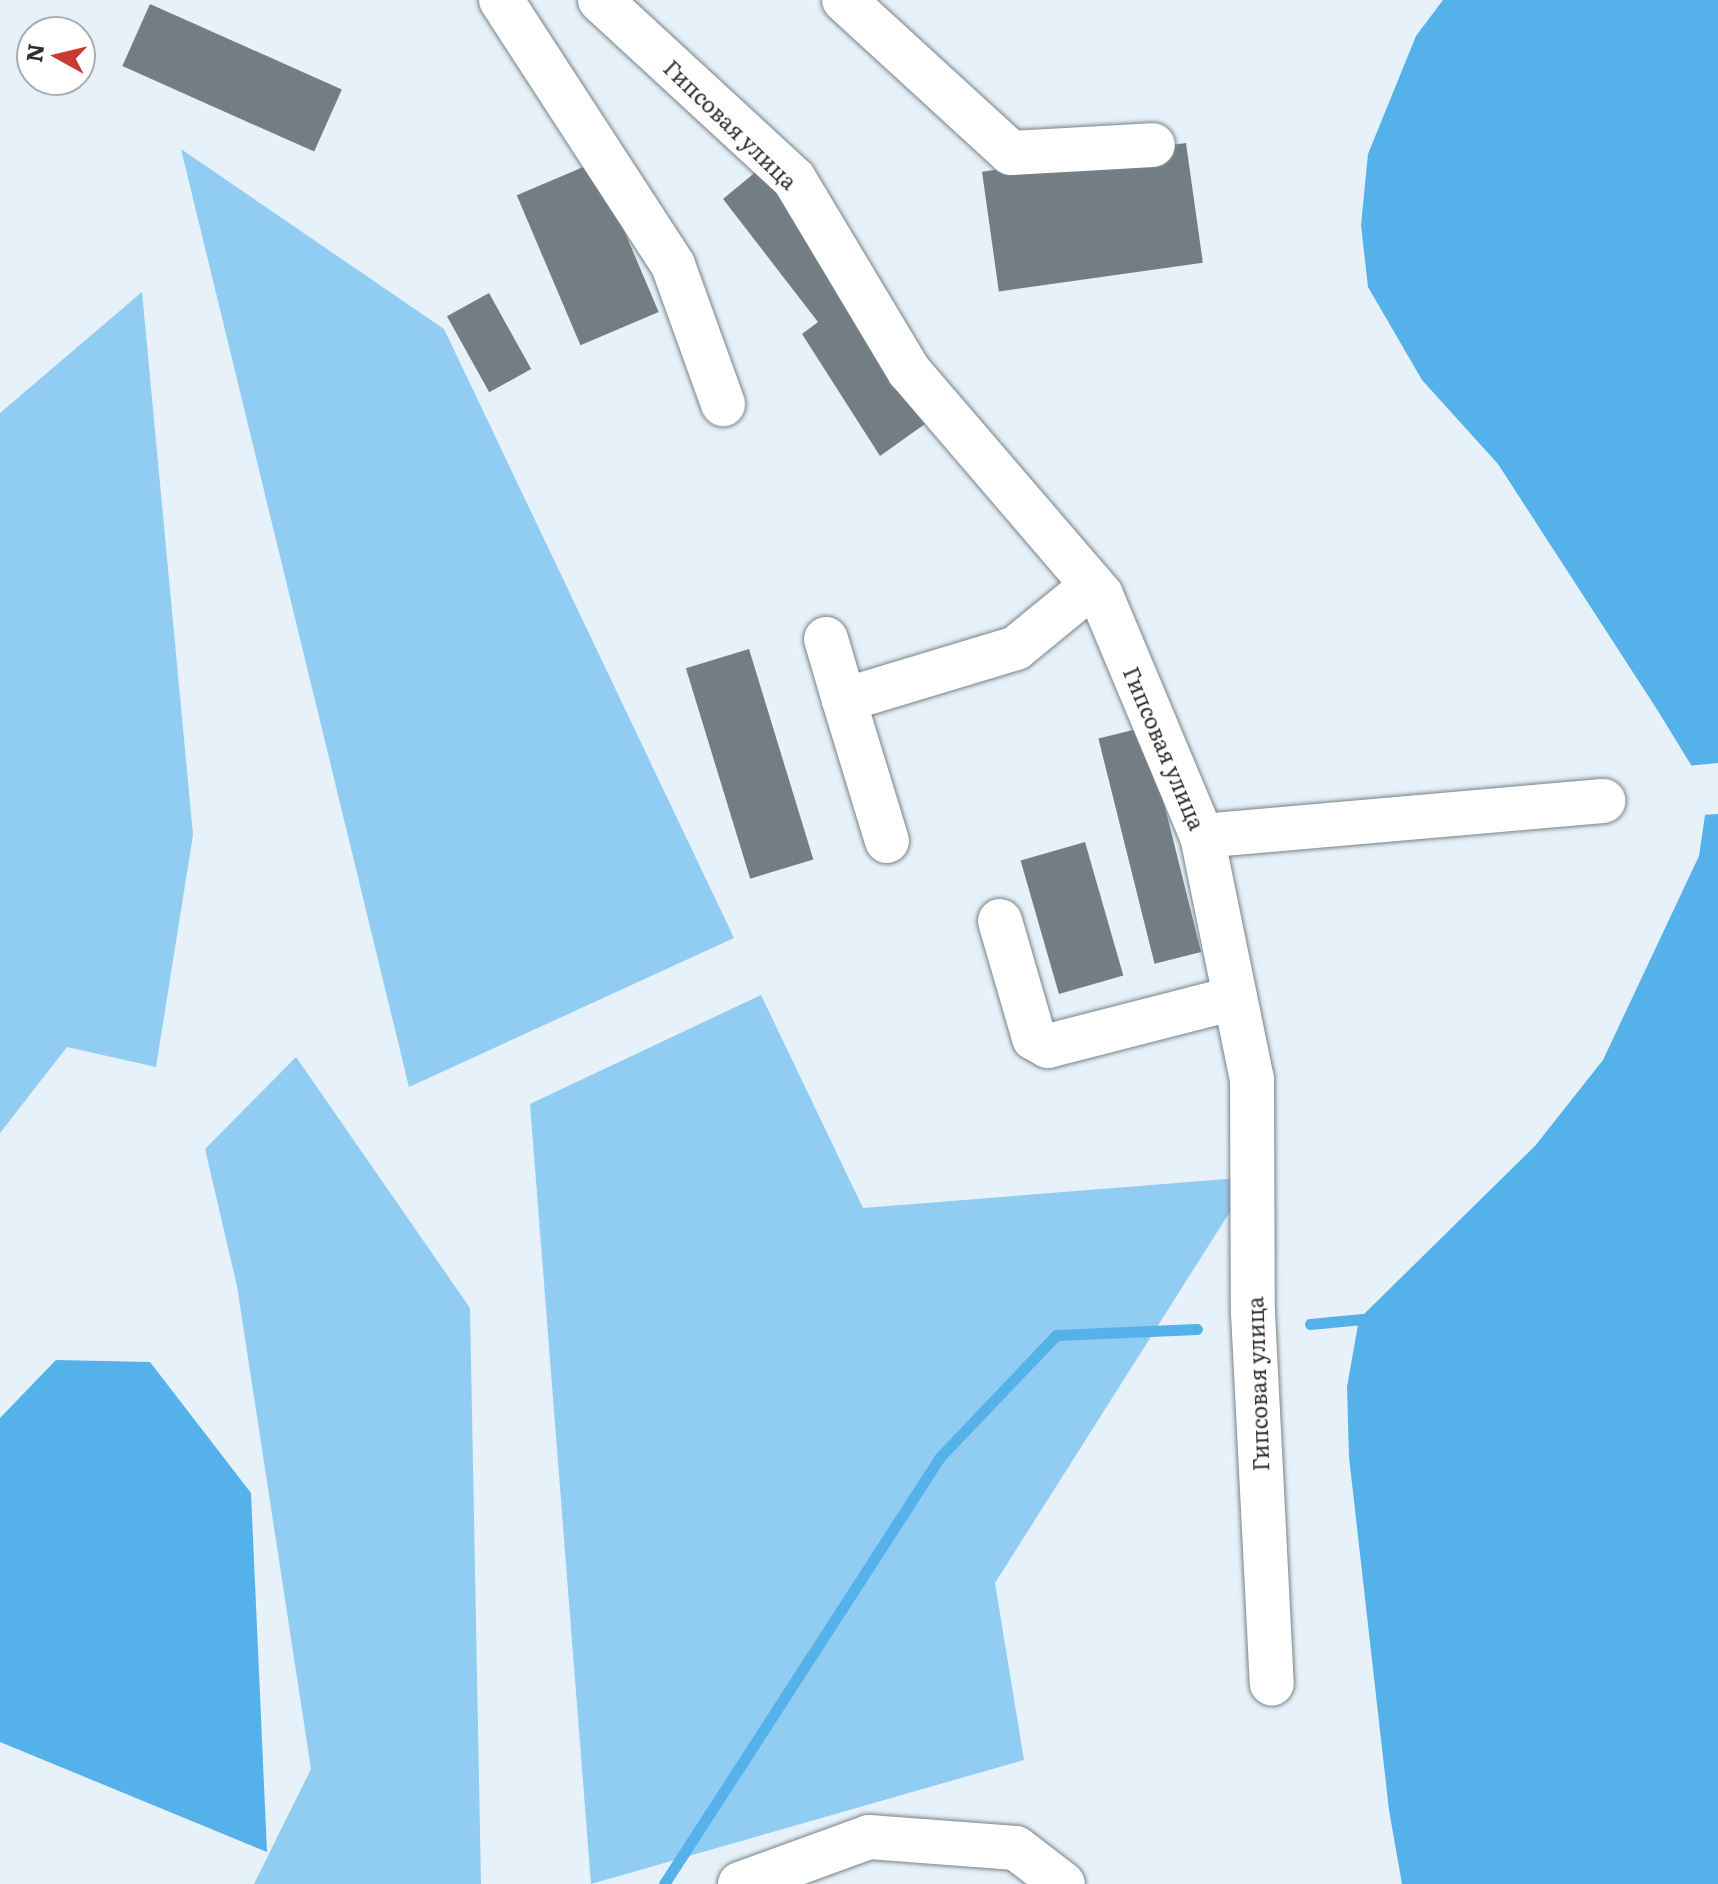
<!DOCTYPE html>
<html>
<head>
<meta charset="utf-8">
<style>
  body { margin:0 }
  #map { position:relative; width:1718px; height:1884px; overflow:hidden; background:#e6f1f9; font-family:Literata,serif }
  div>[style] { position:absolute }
  .green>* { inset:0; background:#91ccf3 }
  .water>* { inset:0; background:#55b1e9 }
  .pier>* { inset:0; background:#e6f1f9 }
  .stream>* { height:11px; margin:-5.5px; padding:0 5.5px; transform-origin:5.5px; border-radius:5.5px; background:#55b1e9 }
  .building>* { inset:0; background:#737d84; transform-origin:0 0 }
  .roads { filter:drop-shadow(0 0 2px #788289) drop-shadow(0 0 2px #788289) }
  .minor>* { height:44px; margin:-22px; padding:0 22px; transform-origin:22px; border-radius:22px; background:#fff }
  span { translate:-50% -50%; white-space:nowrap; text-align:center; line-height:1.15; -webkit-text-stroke:8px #fff; paint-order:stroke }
  .street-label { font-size:22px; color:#2d3134 }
  .north { position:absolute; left:16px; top:16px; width:80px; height:80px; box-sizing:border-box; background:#fff; border:2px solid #abadae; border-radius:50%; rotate:278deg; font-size:22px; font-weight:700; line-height:32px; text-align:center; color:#2d3134 }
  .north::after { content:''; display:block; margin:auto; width:28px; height:36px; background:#ca3c32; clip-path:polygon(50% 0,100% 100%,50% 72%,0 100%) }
</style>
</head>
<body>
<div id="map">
  <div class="green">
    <div style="clip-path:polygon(181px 149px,444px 329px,734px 938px,409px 1087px)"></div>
    <div style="clip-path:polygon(142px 292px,193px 835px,156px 1067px,67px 1047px,0 1133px,0 413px)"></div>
    <div style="clip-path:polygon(761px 995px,863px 1208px,1252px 1177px,995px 1583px,1024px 1760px,591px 1884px,530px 1104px)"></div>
    <div style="clip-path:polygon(296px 1057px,470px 1308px,481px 1884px,254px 1884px,311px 1769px,237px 1286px,205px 1149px)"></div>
  </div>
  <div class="water">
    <div style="clip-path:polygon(1443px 0,1718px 0,1718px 1884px,1402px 1884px,1389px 1810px,1349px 1457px,1347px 1387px,1359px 1319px,1535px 1146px,1603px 1060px,1699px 856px,1705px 815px,1691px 765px,1658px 711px,1498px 464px,1422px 380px,1368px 287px,1361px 225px,1368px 154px,1416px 36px)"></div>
    <div style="clip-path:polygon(56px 1360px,150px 1362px,251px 1493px,267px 1852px,0 1742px,0 1418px)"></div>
  </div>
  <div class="pier">
    <div style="clip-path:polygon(1718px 763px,1718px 814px,1701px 815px,1687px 766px)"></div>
  </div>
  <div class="stream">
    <div style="left:1310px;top:1324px;width:63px;rotate:-5.4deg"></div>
    <div style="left:664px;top:1884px;width:508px;rotate:-57.12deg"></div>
    <div style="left:940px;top:1457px;width:168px;rotate:-46.4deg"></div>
    <div style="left:1056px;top:1335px;width:141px;rotate:-2.4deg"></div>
  </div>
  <div class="building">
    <div style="left:150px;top:4px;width:210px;height:68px;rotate:24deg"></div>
    <div style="left:1186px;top:143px;width:121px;height:206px;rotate:82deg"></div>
    <div style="left:595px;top:162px;width:163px;height:85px;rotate:67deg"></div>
    <div style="clip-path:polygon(764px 165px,932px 419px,880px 456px,802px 334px,818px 322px,723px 199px)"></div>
    <div style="left:489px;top:293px;width:87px;height:48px;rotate:61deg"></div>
    <div style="left:749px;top:649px;width:220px;height:66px;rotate:73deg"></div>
    <div style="left:1145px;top:727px;width:232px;height:48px;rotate:76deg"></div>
    <div style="left:1085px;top:842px;width:139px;height:67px;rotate:74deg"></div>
  </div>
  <div class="roads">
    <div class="minor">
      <div style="left:501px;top:0;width:316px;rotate:57deg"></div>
      <div style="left:673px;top:265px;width:148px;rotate:70.2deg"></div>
      <div style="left:600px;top:0;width:264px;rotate:42.7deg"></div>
      <div style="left:794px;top:179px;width:224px;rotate:59.1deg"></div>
      <div style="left:909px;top:371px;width:295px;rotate:49.4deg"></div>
      <div style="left:1101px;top:595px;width:261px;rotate:67.3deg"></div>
      <div style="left:1202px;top:836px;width:248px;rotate:78.4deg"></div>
      <div style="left:1252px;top:1079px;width:234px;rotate:89.8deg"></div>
      <div style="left:1253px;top:1313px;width:371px;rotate:87.1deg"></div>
      <div style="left:844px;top:0;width:226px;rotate:42.5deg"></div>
      <div style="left:1011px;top:153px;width:142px;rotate:-3.2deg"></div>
      <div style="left:826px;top:639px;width:64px;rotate:73.6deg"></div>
      <div style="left:1202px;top:836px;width:403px;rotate:-5deg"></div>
      <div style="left:887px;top:841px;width:147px;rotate:-107deg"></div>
      <div style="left:844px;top:700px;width:180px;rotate:-16.8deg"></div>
      <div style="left:1016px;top:648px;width:99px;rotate:-39.3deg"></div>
      <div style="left:1000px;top:921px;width:122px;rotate:73.8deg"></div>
      <div style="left:1034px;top:1038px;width:16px;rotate:30deg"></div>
      <div style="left:1048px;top:1046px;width:193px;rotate:-14.4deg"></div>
      <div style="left:740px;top:1884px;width:137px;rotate:-20deg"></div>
      <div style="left:869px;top:1837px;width:147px;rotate:4.3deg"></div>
      <div style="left:1016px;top:1848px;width:59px;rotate:37.5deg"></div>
    </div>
  </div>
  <div class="street-label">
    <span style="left:731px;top:124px;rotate:44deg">Гипсовая улица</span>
    <span style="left:1165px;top:748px;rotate:67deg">Гипсовая улица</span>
    <span style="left:1257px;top:1384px;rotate:-92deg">Гипсовая улица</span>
  </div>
  <div class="north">N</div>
</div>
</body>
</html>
